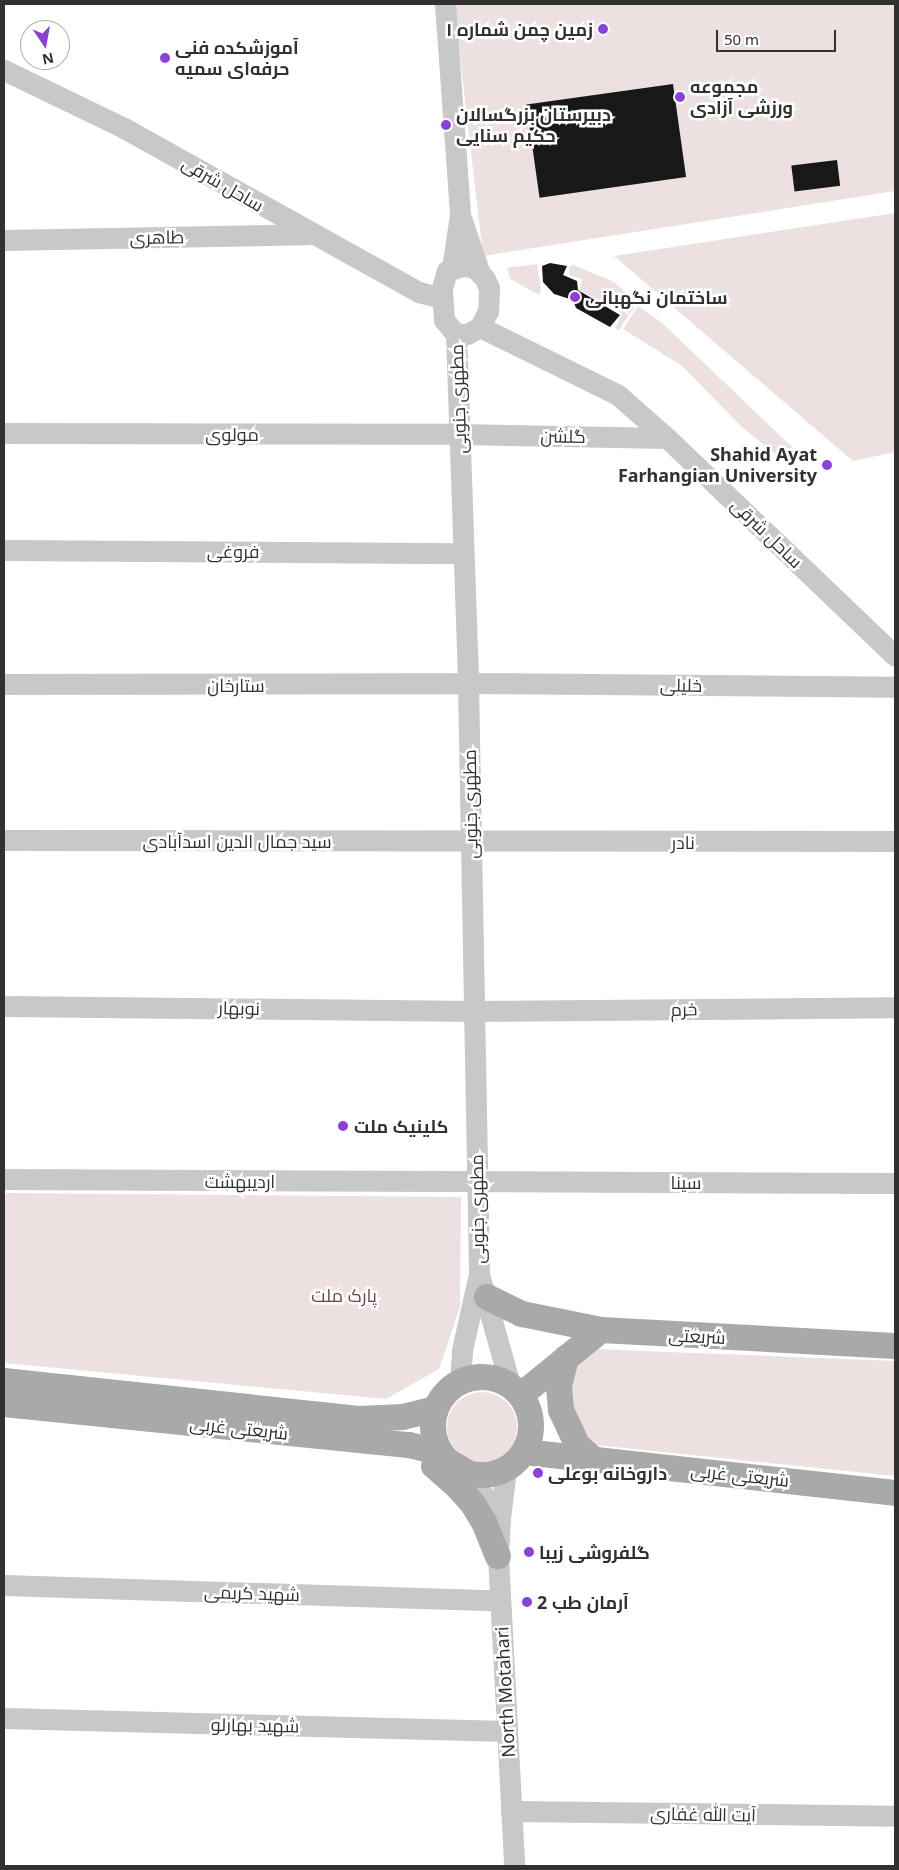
<!DOCTYPE html>
<html>
<head>
<meta charset="utf-8">
<style>
  body { margin:0 }
  #map { position:relative; width:899px; height:1870px; overflow:hidden; background:#fff; font-family:"Noto Sans",Cairo,sans-serif }
  div>[style] { position:absolute }
  .green>* { inset:0; background:#ece0e0 }
  .round { border-radius:50% }
  .building>* { inset:0; background:#181818; transform-origin:0 0 }
  .minor>* { height:21px; margin:-10.5px; padding:0 10.5px; transform-origin:10.5px; border-radius:10.5px; background:#c8c8c8 }
  .major>* { height:26px; margin:-13px; padding:0 13px; transform-origin:13px; border-radius:13px; background:#a9a9a9 }
  .major>.ring { margin:-13px; padding:0; box-sizing:content-box; background:none; border:26px solid #a9a9a9; border-radius:50% }
  .dots>* { width:14px; height:14px; translate:-50% -50%; box-sizing:border-box; border:2px solid #fff; border-radius:50% }
  span { translate:-50% -50%; white-space:nowrap; text-align:center; line-height:1.15; -webkit-text-stroke:5px #fff; paint-order:stroke }
  .poi-label { font-size:18px; color:#313131; font-weight:700 }
  .right { translate:-100% -50%; text-align:right }
  .left { translate:0 -50%; text-align:left }
  .street-label { font-size:18px; color:#313131 }
  .park-label { font-size:18px; color:#694541 }
  .frame { position:absolute; inset:0; border:5px solid #313131; pointer-events:none }
  .north { position:absolute; left:20px; top:20px; width:50px; height:50px; box-sizing:border-box; background:#fff; border:1px solid #adadad; border-radius:50%; rotate:168deg; font-size:14px; font-weight:700; line-height:20px; text-align:center; color:#313131 }
  .north::after { content:''; display:block; margin:auto; width:18px; height:22px; background:#8b41d9; clip-path:polygon(50% 0,100% 100%,50% 72%,0 100%) }
  .scale { position:absolute; left:716px; top:30px; width:120px; height:22px; box-sizing:border-box; border:2px solid #313131; border-top:0; padding-left:6px; font-size:15px; line-height:18px; white-space:nowrap; color:#313131; -webkit-text-stroke:4px #fff; paint-order:stroke }
</style>
</head>
<body>
<div id="map">
  <div class="green">
    <div style="clip-path:polygon(454px 4px,895px 4px,895px 191px,483px 256px)"></div>
    <div style="clip-path:polygon(895px 213px,895px 452px,853px 461px,614px 256px)"></div>
    <div style="clip-path:polygon(537px 264px,541px 290px,539px 295px,510px 279px,507px 268px)"></div>
    <div style="clip-path:polygon(574px 265px,614px 282px,637px 303px,619px 330px,615px 329px,622px 313px,580px 290px,582px 279px,569px 275px,569px 267px)"></div>
    <div style="clip-path:polygon(638px 306px,662px 323px,794px 449px,787px 463px,743px 428px,682px 366px,623px 329px)"></div>
    <div style="clip-path:polygon(4px 1193px,461px 1197px,460px 1307px,439px 1369px,386px 1399px,4px 1363px)"></div>
    <div style="clip-path:polygon(593px 1349px,895px 1361px,895px 1476px,596px 1445px,566px 1419px,568px 1377px)"></div>
    <div class="round" style="left:447px;top:1392px;width:70px;height:70px"></div>
  </div>
  <div class="building">
    <div style="left:673px;top:84px;width:94px;height:148px;rotate:82deg"></div>
    <div style="left:837px;top:160px;width:26px;height:46px;rotate:83deg"></div>
    <div style="clip-path:polygon(550px 263px,567px 266px,563px 275px,577px 281px,578px 290px,620px 315px,610px 327px,576px 308px,573px 300px,554px 294px,543px 282px,542px 266px)"></div>
  </div>
  <div class="minor">
    <div style="left:445px;top:4px;width:212px;rotate:85.9deg"></div>
    <div style="left:460px;top:215px;width:54px;rotate:98.6deg"></div>
    <div style="left:4px;top:70px;width:133px;rotate:25.8deg"></div>
    <div style="left:124px;top:128px;width:338px;rotate:29.1deg"></div>
    <div style="left:419px;top:292px;width:24px;rotate:15deg"></div>
    <div style="left:461px;top:218px;width:56px;rotate:71.2deg"></div>
    <div style="left:4px;top:240px;width:304px;rotate:-1.1deg"></div>
    <div style="left:462px;top:266px;width:12px;rotate:5deg"></div>
    <div style="left:474px;top:267px;width:16px;rotate:47deg"></div>
    <div style="left:485px;top:279px;width:10px;rotate:66deg"></div>
    <div style="left:489px;top:288px;width:23px;rotate:92deg"></div>
    <div style="left:488px;top:311px;width:18px;rotate:117deg"></div>
    <div style="left:480px;top:327px;width:15px;rotate:152deg"></div>
    <div style="left:467px;top:334px;width:11px;rotate:180deg"></div>
    <div style="left:456px;top:334px;width:18px;rotate:-131deg"></div>
    <div style="left:444px;top:320px;width:32px;rotate:-94deg"></div>
    <div style="left:442px;top:288px;width:18px;rotate:-74deg"></div>
    <div style="left:447px;top:271px;width:16px;rotate:-18deg"></div>
    <div style="left:480px;top:327px;width:154px;rotate:26.2deg"></div>
    <div style="left:618px;top:395px;width:65px;rotate:41.3deg"></div>
    <div style="left:667px;top:438px;width:315px;rotate:43.7deg"></div>
    <div style="left:456px;top:334px;width:349px;rotate:88deg"></div>
    <div style="left:468px;top:683px;width:591px;rotate:88.93deg"></div>
    <div style="left:4px;top:433px;width:455px;rotate:0.1deg"></div>
    <div style="left:459px;top:434px;width:208px;rotate:1.1deg"></div>
    <div style="left:4px;top:550px;width:459px;rotate:0.4deg"></div>
    <div style="left:4px;top:684px;width:464px;rotate:-0.1deg"></div>
    <div style="left:468px;top:683px;width:427px;rotate:0.5deg"></div>
    <div style="left:4px;top:840px;width:891px;rotate:0.06deg"></div>
    <div style="left:4px;top:1006px;width:470px;rotate:0.6deg"></div>
    <div style="left:474px;top:1011px;width:421px;rotate:-0.5deg"></div>
    <div style="left:4px;top:1179px;width:891px;rotate:0.26deg"></div>
    <div style="left:460px;top:1381px;width:31px;rotate:-86deg"></div>
    <div style="left:462px;top:1350px;width:78px;rotate:-77.4deg"></div>
    <div style="left:479px;top:1274px;width:115px;rotate:74.4deg"></div>
    <div style="left:468px;top:1473px;width:55px;rotate:54.6deg"></div>
    <div style="left:500px;top:1518px;width:49px;rotate:-83deg"></div>
    <div style="left:500px;top:1518px;width:38px;rotate:93deg"></div>
    <div style="left:498px;top:1556px;width:310px;rotate:87deg"></div>
    <div style="left:4px;top:1585px;width:496px;rotate:1.8deg"></div>
    <div style="left:4px;top:1718px;width:503px;rotate:1.48deg"></div>
    <div style="left:511px;top:1811px;width:384px;rotate:0.7deg"></div>
  </div>
  <div class="major">
    <div style="left:487px;top:1297px;width:39px;rotate:26deg"></div>
    <div style="left:522px;top:1314px;width:81px;rotate:11.4deg"></div>
    <div style="left:566px;top:1358px;width:30px;rotate:104deg"></div>
    <div style="left:559px;top:1387px;width:23px;rotate:85deg"></div>
    <div style="left:561px;top:1410px;width:38px;rotate:65deg"></div>
    <div style="left:577px;top:1445px;width:21px;rotate:41deg"></div>
    <div class="ring" style="left:433px;top:1377px;width:72px;height:72px"></div>
    <div style="left:4px;top:1381px;width:357px;rotate:6.1deg"></div>
    <div style="left:359px;top:1419px;width:44px;rotate:-2.6deg"></div>
    <div style="left:403px;top:1417px;width:33px;rotate:-14deg"></div>
    <div style="left:521px;top:1395px;width:103px;rotate:-39.1deg"></div>
    <div style="left:601px;top:1330px;width:294px;rotate:3.1deg"></div>
    <div style="left:4px;top:1404px;width:407px;rotate:5.8deg"></div>
    <div style="left:409px;top:1445px;width:18px;rotate:13deg"></div>
    <div style="left:427px;top:1449px;width:48px;rotate:30.3deg"></div>
    <div style="left:524px;top:1452px;width:373px;rotate:6.3deg"></div>
    <div style="left:434px;top:1466px;width:30px;rotate:41deg"></div>
    <div style="left:457px;top:1486px;width:24px;rotate:48deg"></div>
    <div style="left:473px;top:1504px;width:21px;rotate:59deg"></div>
    <div style="left:484px;top:1522px;width:37px;rotate:68deg"></div>
  </div>
  <div class="dots">
    <div style="left:603px;top:29px;background:#8b41d9"></div>
    <div style="left:165px;top:58px;background:#8b41d9"></div>
    <div style="left:680px;top:97px;background:#8b41d9"></div>
    <div style="left:446px;top:125px;background:#8b41d9"></div>
    <div style="left:575px;top:297px;background:#8b41d9"></div>
    <div style="left:827px;top:465px;background:#8b41d9"></div>
    <div style="left:343px;top:1126px;background:#8b41d9"></div>
    <div style="left:538px;top:1473px;background:#8b41d9"></div>
    <div style="left:529px;top:1552px;background:#8b41d9"></div>
    <div style="left:527px;top:1602px;background:#8b41d9"></div>
  </div>
  <div class="poi-label">
    <span class="right" style="left:593px;top:29px">زمین چمن شماره ۱</span>
    <span class="left" style="left:175px;top:58px">آموزشکده فنی<br>حرفه‌ای سمیه</span>
    <span class="left" style="left:690px;top:97px">مجموعه<br>ورزشی آزادی</span>
    <span class="left" style="left:456px;top:125px">دبیرستان بزرگسالان<br>حکیم سنایی</span>
    <span class="left" style="left:585px;top:297px">ساختمان نگهبانی</span>
    <span class="right" style="left:817px;top:465px">Shahid Ayat<br>Farhangian University</span>
    <span class="left" style="left:354px;top:1126px">کلینیک ملت</span>
    <span class="left" style="left:548px;top:1473px">داروخانه بوعلی</span>
    <span class="left" style="left:539px;top:1552px">گلفروشی زیبا</span>
    <span class="left" style="left:537px;top:1602px">آرمان طب 2</span>
  </div>
  <div class="street-label">
    <span style="left:223px;top:184px;rotate:30deg">ساحل شرقی</span>
    <span style="left:157px;top:237px;rotate:-1deg">طاهری</span>
    <span style="left:458px;top:399px;rotate:-92deg">مطهری جنوبی</span>
    <span style="left:232px;top:434px">مولوی</span>
    <span style="left:563px;top:436px;rotate:1deg">گلشن</span>
    <span style="left:767px;top:533px;rotate:44deg">ساحل شرقی</span>
    <span style="left:233px;top:551px">فروغی</span>
    <span style="left:236px;top:685px">ستارخان</span>
    <span style="left:681px;top:685px;rotate:1deg">خلیلی</span>
    <span style="left:470px;top:804px;rotate:-91deg">مطهری جنوبی</span>
    <span style="left:237px;top:841px">سید جمال الدین اسدآبادی</span>
    <span style="left:683px;top:842px">نادر</span>
    <span style="left:239px;top:1008px;rotate:1deg">نوبهار</span>
    <span style="left:684px;top:1009px;rotate:-1deg">خرم</span>
    <span style="left:240px;top:1181px">اردیبهشت</span>
    <span style="left:686px;top:1182px">سینا</span>
    <span style="left:477px;top:1209px;rotate:-91deg">مطهری جنوبی</span>
    <span style="left:697px;top:1336px;rotate:3deg">شریعتی</span>
    <span style="left:239px;top:1428px;rotate:6deg">شریعتی غربی</span>
    <span style="left:740px;top:1475px;rotate:6deg">شریعتی غربی</span>
    <span style="left:252px;top:1593px;rotate:2deg">شهید کریمی</span>
    <span style="left:505px;top:1692px;rotate:-93deg">North Motahari</span>
    <span style="left:255px;top:1725px;rotate:1deg">شهید بهارلو</span>
    <span style="left:703px;top:1814px;rotate:1deg">آیت الله غفاری</span>
  </div>
  <div class="park-label">
    <span style="left:344px;top:1295px">پارک ملت</span>
  </div>
  <div class="frame"></div>
  <div class="north">N</div>
  <div class="scale">50 m</div>
</div>
</body>
</html>
